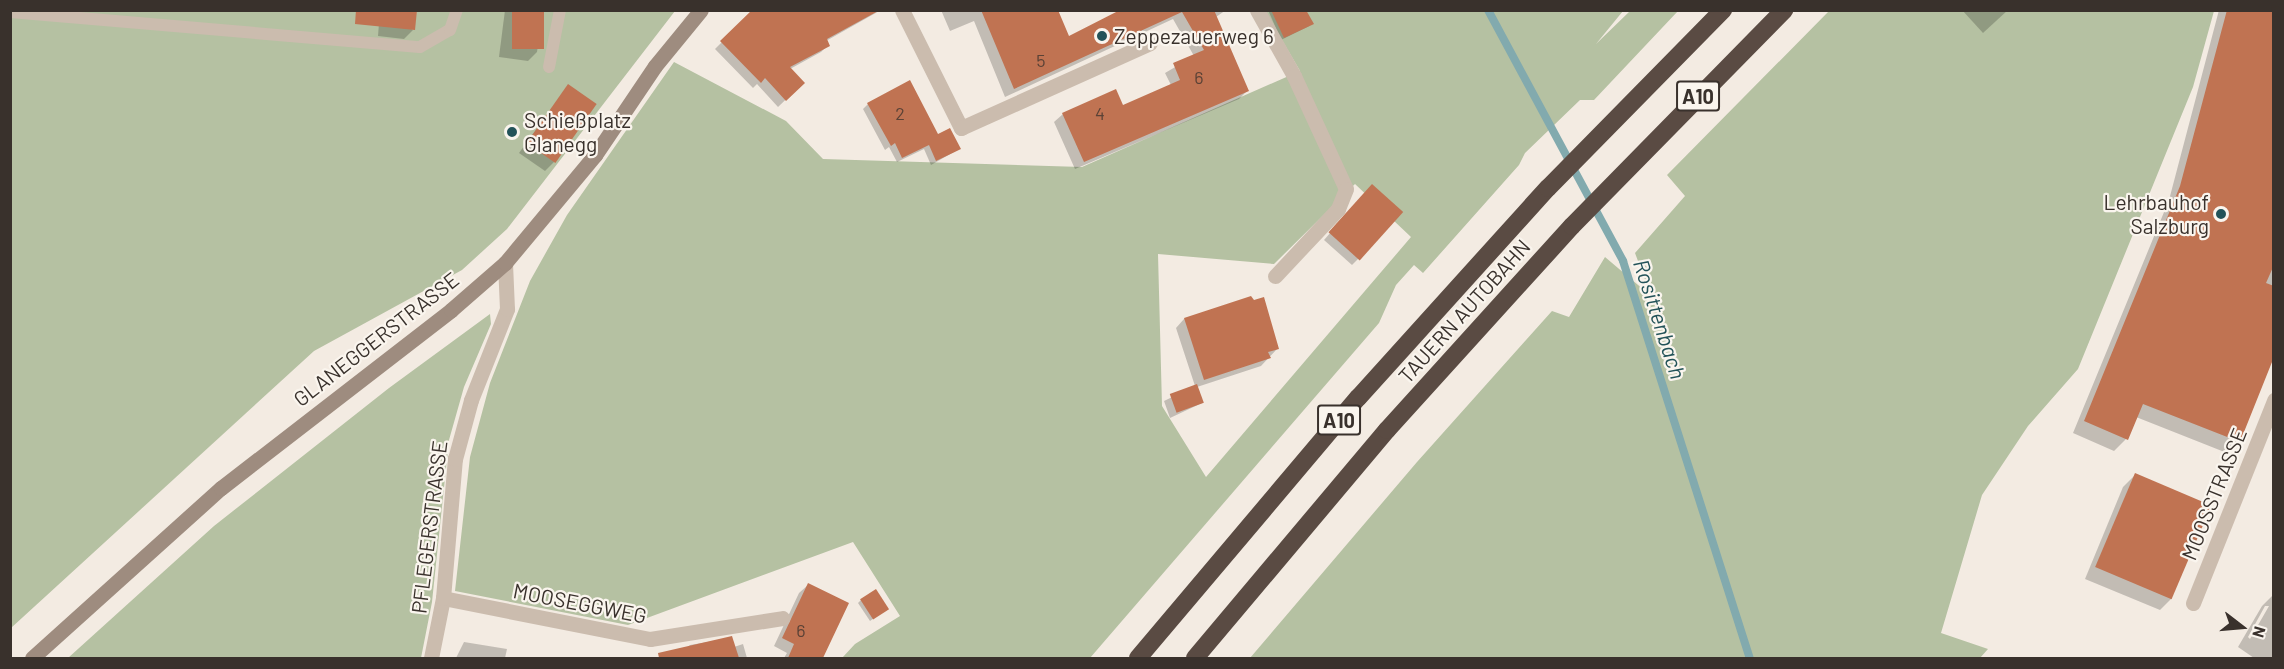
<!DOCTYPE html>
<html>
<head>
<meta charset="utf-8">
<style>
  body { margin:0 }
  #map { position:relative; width:2284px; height:669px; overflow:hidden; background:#f3ebe2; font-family:Barlow,sans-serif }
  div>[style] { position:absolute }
  .green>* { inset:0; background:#b5c1a2 }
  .shadow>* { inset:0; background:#0003 }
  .stream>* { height:8px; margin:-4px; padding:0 4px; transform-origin:4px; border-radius:4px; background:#82aaae }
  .building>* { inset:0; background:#c07352; transform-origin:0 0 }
  .lane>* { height:12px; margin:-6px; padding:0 6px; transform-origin:6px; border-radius:6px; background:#cbbcae }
  .street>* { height:15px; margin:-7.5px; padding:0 7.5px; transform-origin:7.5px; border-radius:7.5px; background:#cbbcae }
  .secondary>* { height:15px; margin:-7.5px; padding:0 7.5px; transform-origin:7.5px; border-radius:7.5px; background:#9e8c7f }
  .highway>* { height:18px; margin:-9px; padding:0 9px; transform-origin:9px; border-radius:9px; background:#5a4b43 }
  .dots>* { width:16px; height:16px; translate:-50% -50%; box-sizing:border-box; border:3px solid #faf5ee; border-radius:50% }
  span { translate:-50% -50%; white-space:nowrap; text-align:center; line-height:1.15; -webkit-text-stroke:4.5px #faf5ee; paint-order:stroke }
  .number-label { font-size:18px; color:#5b4236 }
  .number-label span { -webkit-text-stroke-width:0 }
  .shield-label span { padding:2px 4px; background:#faf5ee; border:2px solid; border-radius:4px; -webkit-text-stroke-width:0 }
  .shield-label { font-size:20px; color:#39312c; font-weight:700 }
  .poi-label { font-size:21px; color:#39312c }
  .left { translate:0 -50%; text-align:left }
  .right { translate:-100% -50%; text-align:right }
  .street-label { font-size:21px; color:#39312c }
  .water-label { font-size:22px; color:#235359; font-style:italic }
  .frame { position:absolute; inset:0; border:12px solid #39312c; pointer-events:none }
  .north { position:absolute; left:2212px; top:597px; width:60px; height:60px; -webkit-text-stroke:4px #faf5ee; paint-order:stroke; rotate:106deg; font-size:16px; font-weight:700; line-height:24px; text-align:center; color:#39312c }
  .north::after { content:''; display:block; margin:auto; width:21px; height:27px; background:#39312c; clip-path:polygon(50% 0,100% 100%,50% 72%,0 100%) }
</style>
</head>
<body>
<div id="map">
  <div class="green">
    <div style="clip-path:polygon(11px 11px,675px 11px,507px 229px,462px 270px,314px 351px,11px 628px)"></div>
    <div style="clip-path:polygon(evenodd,1265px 11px,1623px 11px,1596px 44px,1630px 11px,1678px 11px,1594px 100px,1580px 100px,1525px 153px,1519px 165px,1423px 273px,1414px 265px,1396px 285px,1379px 323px,1090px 658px,842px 658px,855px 644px,900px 616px,853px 542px,628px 625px,455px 591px,470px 457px,490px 383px,530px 281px,567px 215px,674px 62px,786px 121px,823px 159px,1082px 167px,1300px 71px,1265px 11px,1355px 184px,1411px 237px,1206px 477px,1162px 406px,1158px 254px,1274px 264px,1355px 184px)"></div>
    <div style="clip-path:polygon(1829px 11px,2214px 11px,2193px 87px,2078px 369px,2028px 426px,1982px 495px,1941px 633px,1988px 649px,1980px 658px,1250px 658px,1417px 462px,1552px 311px,1569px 317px,1605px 257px,1651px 296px,1635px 253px,1685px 196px,1667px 175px)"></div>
    <div style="clip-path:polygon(490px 314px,491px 324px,464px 387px,449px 440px,432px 602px,421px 658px,68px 658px,214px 526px,389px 388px)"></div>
  </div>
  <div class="shadow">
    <div style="clip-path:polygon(380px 10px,413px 30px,404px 39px,378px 36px)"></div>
    <div style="clip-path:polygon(505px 10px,543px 10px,537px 52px,528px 61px,499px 57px)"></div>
    <div style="clip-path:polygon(754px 10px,881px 10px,826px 41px,828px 45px,821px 52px,790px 69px,803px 83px,778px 107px,757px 84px,753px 88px,715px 49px)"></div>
    <div style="clip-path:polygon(941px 10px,1027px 10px,1068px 38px,1124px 10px,1226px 10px,1216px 17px,1247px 91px,1239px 99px,1075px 169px,1054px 122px,1063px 114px,1122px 107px,1171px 85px,1165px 73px,1194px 56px,1173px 19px,1005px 97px,974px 21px,950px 31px)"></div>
    <div style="clip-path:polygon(1268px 10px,1305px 10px,1309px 26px,1281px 40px)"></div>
    <div style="clip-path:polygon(1962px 10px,2008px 10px,1983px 33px)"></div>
    <div style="clip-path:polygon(2219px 10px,2274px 10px,2274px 355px,2239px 442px,2227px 453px,2136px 417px,2126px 439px,2114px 451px,2073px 433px,2169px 200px)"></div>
    <div style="clip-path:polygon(568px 86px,554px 162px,545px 171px,519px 153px)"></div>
    <div style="clip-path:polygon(868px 104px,937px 136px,959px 149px,931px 165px,924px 149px,897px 162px,889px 147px,885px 150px,863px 109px)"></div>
    <div style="clip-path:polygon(1366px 192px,1358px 259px,1352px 265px,1324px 240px)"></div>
    <div style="clip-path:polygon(1250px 298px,1277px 349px,1261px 366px,1197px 387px,1202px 403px,1170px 418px,1164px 401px,1195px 386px,1176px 328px,1184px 319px)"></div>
    <div style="clip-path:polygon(2135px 475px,2172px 598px,2160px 610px,2085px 579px,2123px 487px)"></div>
    <div style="clip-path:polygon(808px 585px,847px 603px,821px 658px,784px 658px,787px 653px,774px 646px,799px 593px)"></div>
    <div style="clip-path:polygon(evenodd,2274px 594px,2274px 658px,2254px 658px,2238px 647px,2262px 606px,2274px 594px,2265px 606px,2269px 606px,2250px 639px,2248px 637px,2265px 606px)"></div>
    <div style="clip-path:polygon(861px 600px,884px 611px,870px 621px,858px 603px)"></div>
    <div style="clip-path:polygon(731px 638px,734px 647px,743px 644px,747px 658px,687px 658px,685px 650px,690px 645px)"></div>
    <div style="clip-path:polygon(464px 642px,507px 649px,505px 658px,456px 658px)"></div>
  </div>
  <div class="stream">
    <div style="left:1488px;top:10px;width:285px;rotate:61.7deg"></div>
    <div style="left:1623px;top:261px;width:417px;rotate:72.3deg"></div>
  </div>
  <div class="building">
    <div style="clip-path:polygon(356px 10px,417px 10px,415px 30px,355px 24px)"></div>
    <div style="left:512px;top:10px;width:32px;height:39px"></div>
    <div style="clip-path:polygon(752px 10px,880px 10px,827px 39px,830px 46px,790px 67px,805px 83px,786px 101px,765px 78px,761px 83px,720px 41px)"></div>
    <div style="clip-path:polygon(981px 10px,1058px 10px,1069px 36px,1120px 10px,1214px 10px,1249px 91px,1084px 162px,1062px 113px,1116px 89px,1123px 105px,1180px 80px,1173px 63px,1204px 50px,1182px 12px,1014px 89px)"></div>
    <div style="clip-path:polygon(1271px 10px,1306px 10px,1314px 24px,1284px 38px)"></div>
    <div style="clip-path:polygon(2227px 10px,2274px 10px,2274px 265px,2266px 283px,2274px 286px,2274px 357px,2240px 442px,2143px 404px,2128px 440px,2084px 421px,2180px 186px)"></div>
    <div style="clip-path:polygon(910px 80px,938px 134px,950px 128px,961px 149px,936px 161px,929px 145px,902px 158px,895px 143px,891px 146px,867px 103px)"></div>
    <div style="left:568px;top:84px;width:35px;height:72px;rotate:35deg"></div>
    <div style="left:1372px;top:184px;width:42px;height:65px;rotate:42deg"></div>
    <div style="clip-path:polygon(1251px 296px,1254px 300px,1264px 297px,1279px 349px,1268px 352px,1271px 358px,1204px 380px,1184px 318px)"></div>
    <div style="left:1197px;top:384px;width:20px;height:29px;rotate:70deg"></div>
    <div style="left:2135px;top:473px;width:83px;height:102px;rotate:23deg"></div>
    <div style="clip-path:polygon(808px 583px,849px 603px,823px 658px,788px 658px,794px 644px,782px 638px)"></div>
    <div style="left:876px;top:589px;width:24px;height:19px;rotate:57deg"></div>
    <div style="clip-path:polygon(732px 636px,739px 658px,659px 658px,658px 653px)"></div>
  </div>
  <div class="lane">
    <div style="left:10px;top:12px;width:411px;rotate:4.9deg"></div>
    <div style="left:420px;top:47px;width:34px;rotate:-30deg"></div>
    <div style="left:450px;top:30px;width:21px;rotate:-71deg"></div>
    <div style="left:549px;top:67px;width:58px;rotate:-79.1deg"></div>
  </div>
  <div class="street">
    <div style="left:902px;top:10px;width:132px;rotate:63.4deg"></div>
    <div style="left:961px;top:128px;width:207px;rotate:-24.2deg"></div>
    <div style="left:1257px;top:10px;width:76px;rotate:60.7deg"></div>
    <div style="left:1294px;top:76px;width:124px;rotate:65.3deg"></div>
    <div style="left:1346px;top:189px;width:22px;rotate:112deg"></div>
    <div style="left:1338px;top:209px;width:92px;rotate:133.2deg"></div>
    <div style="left:443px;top:598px;width:211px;rotate:11.2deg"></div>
    <div style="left:650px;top:639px;width:134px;rotate:-9deg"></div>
    <div style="left:2193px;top:603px;width:219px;rotate:-68.2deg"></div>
    <div style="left:431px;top:658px;width:61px;rotate:-78.7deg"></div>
    <div style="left:443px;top:598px;width:140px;rotate:-85.1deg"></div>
    <div style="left:455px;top:459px;width:61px;rotate:-74.8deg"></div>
    <div style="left:471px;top:400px;width:98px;rotate:-68.4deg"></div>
    <div style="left:507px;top:309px;width:46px;rotate:-92.5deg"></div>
  </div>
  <div class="secondary">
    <div style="left:32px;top:658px;width:254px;rotate:-42deg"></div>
    <div style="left:221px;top:488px;width:291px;rotate:-37.7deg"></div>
    <div style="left:451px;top:310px;width:72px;rotate:-41deg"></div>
    <div style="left:505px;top:263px;width:141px;rotate:-50.2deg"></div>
    <div style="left:595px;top:155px;width:107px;rotate:-56deg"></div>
    <div style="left:655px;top:66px;width:72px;rotate:-50.6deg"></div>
  </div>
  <div class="highway">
    <div style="left:1138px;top:658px;width:341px;rotate:-49.8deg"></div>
    <div style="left:1358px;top:398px;width:283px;rotate:-47.9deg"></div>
    <div style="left:1548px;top:188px;width:250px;rotate:-45.5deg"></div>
    <div style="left:1195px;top:658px;width:298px;rotate:-49.9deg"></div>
    <div style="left:1387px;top:430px;width:275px;rotate:-47.8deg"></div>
    <div style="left:1572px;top:226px;width:303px;rotate:-45.5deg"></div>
  </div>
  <div class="dots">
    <div style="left:1102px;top:36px;background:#235359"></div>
    <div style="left:512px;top:132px;background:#235359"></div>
    <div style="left:2221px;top:214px;background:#235359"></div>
  </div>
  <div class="number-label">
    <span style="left:1041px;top:60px">5</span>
    <span style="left:1199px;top:77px">6</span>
    <span style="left:900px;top:113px">2</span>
    <span style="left:1100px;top:113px">4</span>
    <span style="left:801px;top:630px">6</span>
  </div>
  <div class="shield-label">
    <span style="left:1698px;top:96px">A10</span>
    <span style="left:1339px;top:420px">A10</span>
  </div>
  <div class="poi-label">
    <span class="left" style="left:1114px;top:36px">Zeppezauerweg 6</span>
    <span class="left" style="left:524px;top:132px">Schießplatz<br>Glanegg</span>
    <span class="right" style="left:2209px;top:214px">Lehrbauhof<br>Salzburg</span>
  </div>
  <div class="street-label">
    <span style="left:1464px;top:311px;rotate:-48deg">TAUERN AUTOBAHN</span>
    <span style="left:376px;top:339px;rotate:-38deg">GLANEGGERSTRASSE</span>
    <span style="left:2214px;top:494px;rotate:-68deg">MOOSSTRASSE</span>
    <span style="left:429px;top:527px;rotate:-83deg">PFLEGERSTRASSE</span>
    <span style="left:580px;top:603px;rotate:11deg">MOOSEGGWEG</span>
  </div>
  <div class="water-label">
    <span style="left:1660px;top:319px;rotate:72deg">Rosittenbach</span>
  </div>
  <div class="frame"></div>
  <div class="north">N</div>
</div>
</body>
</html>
